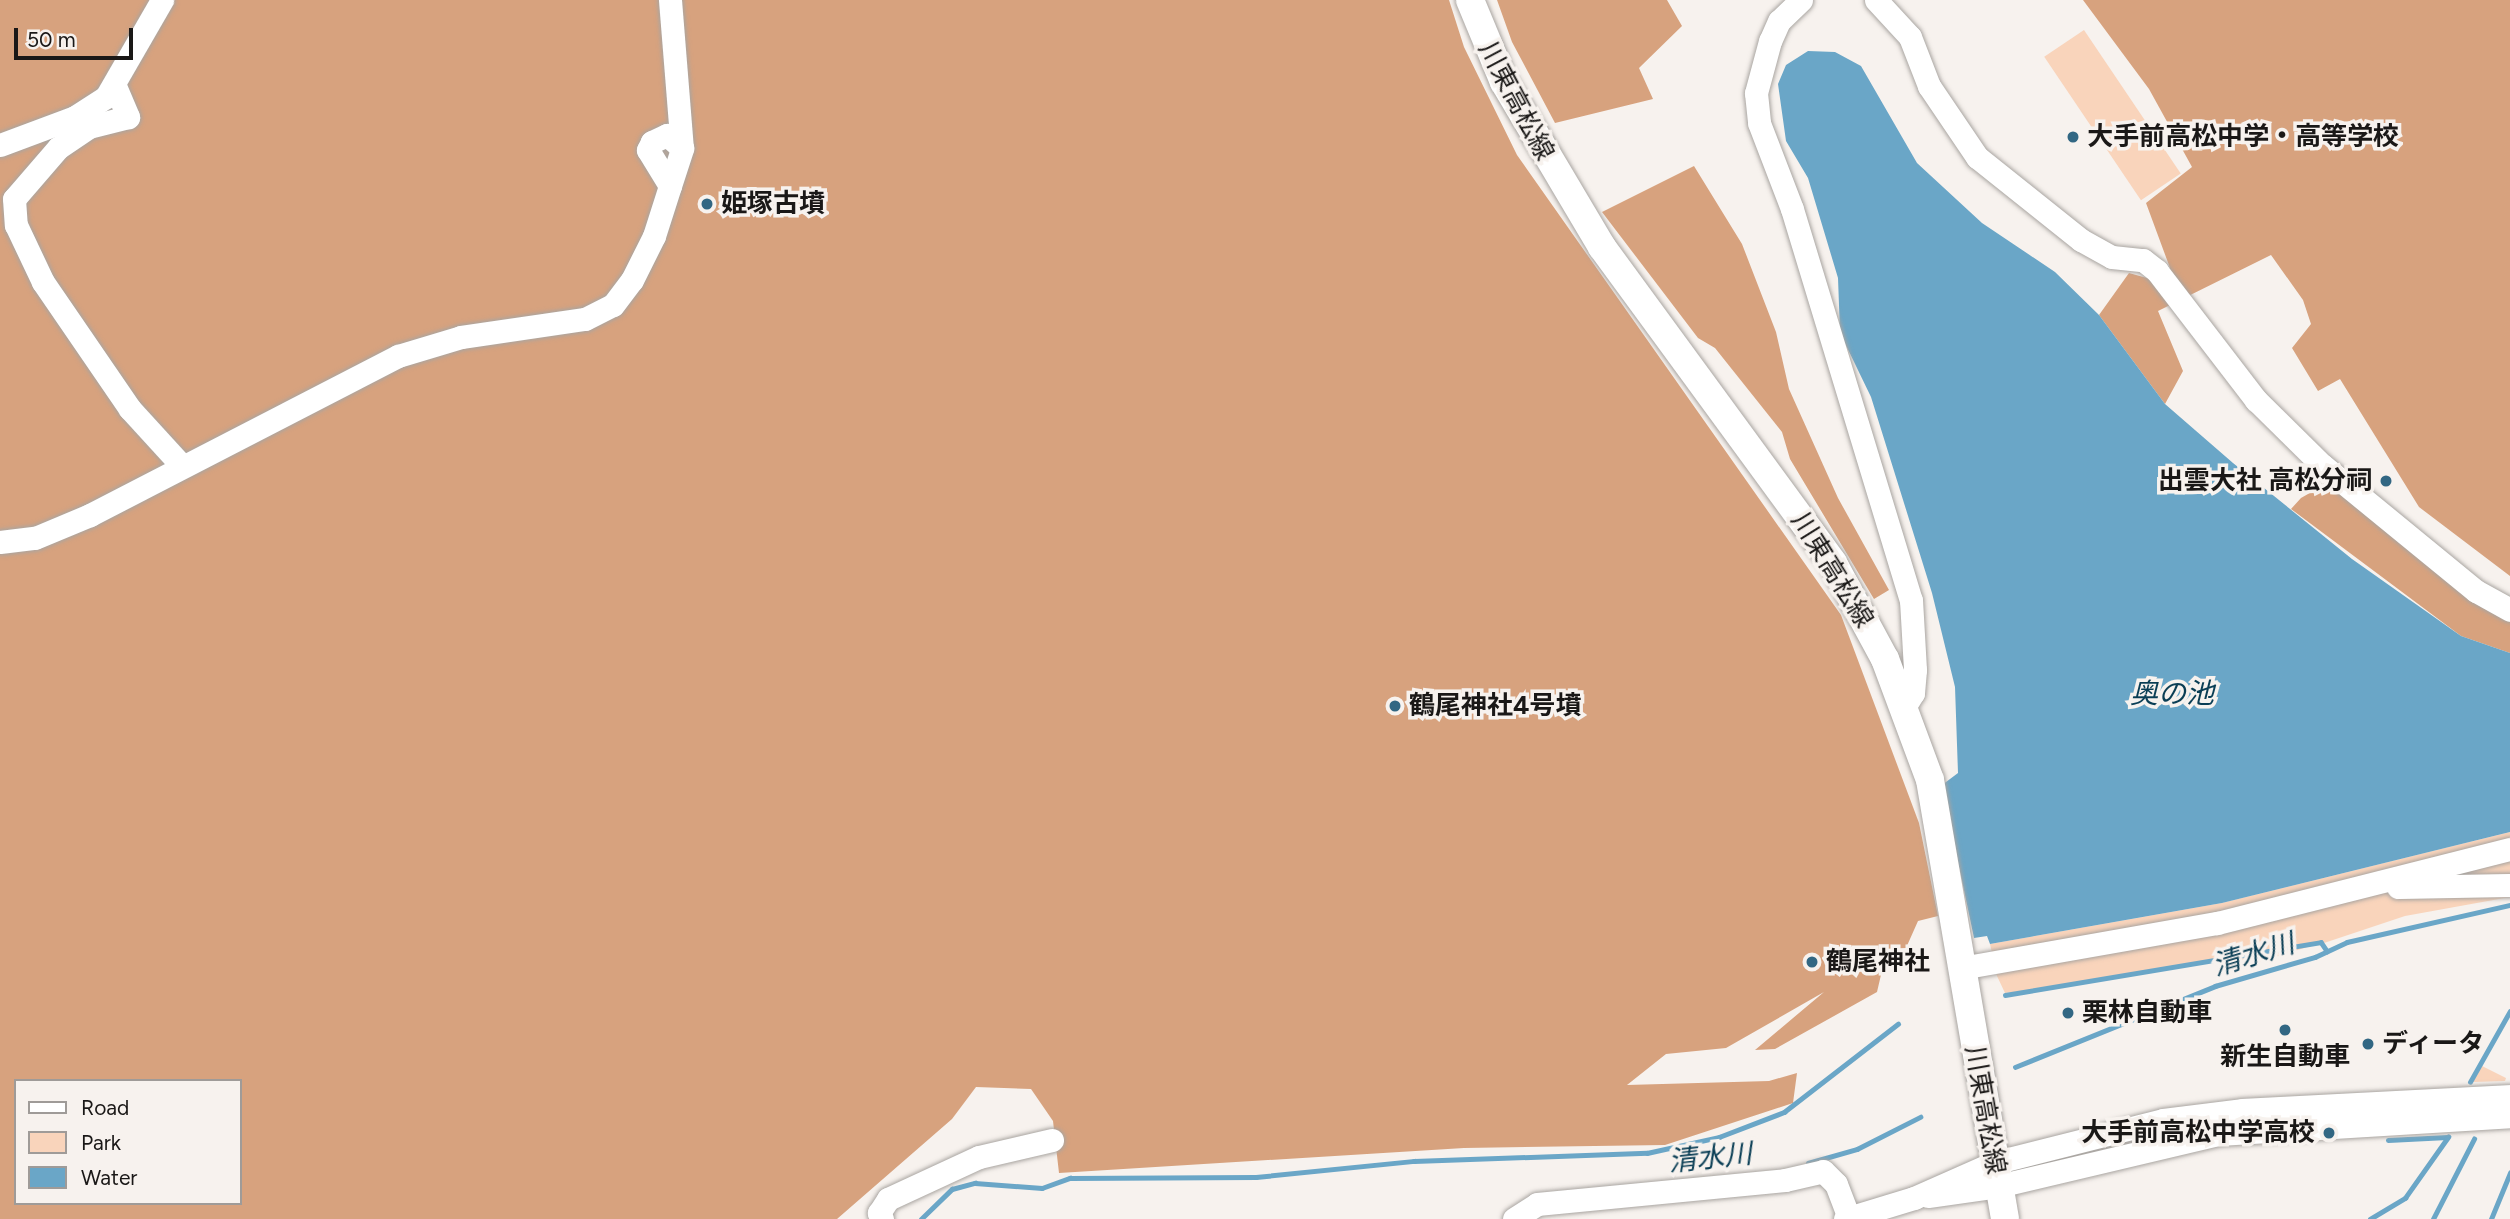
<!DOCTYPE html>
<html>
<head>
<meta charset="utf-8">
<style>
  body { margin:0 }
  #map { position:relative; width:2510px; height:1219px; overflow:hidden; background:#f7f2ee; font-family:Figtree,"Noto Sans JP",sans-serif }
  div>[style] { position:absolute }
  .green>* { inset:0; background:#f9d4bb; transform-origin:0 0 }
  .forest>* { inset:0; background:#d7a27e }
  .water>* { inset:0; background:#6aa6c7 }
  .stream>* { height:4.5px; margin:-2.25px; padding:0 2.25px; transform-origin:2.25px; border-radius:2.25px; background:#6aa6c7 }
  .roads { filter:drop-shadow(0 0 2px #a9a5a1) drop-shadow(0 0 2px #a9a5a1) }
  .minor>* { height:23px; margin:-11.5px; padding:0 11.5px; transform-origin:11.5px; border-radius:11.5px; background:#fff }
  .major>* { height:28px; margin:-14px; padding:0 14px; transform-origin:14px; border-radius:14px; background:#fff }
  .dots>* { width:19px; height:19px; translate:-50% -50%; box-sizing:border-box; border:4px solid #f7f2ee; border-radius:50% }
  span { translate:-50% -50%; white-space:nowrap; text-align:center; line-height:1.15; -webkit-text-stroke:7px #f7f2ee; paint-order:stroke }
  .street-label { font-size:26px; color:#1a1817 }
  .poi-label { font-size:26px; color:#1a1817; font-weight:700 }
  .left { translate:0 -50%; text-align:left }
  .right { translate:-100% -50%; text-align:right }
  .water-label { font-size:28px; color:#0a3e55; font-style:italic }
  .legend { position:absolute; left:14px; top:1079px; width:228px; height:126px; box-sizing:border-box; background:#f7f2ee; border:2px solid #9f9b98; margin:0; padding:9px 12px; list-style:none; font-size:21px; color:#1a1817 }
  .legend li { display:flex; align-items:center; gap:14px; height:35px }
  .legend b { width:35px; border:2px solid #9f9b98 }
  .scale { position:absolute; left:14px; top:28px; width:119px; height:32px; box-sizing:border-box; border:4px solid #1a1817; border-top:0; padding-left:9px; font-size:21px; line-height:24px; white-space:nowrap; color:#1a1817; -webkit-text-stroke:5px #f7f2ee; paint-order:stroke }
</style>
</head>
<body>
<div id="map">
  <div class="green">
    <div style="left:2084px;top:30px;width:173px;height:48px;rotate:56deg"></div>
    <div style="clip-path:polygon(2510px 832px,2510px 897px,2405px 916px,2324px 943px,2049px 988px,2005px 993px,1997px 976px,1990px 944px,2222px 903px)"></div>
    <div style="clip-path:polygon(2321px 943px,2235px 969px,2233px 959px)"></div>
    <div style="clip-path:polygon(2482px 1066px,2506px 1078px,2505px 1081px,2473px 1082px)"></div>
  </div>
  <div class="forest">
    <div style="clip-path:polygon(evenodd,0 0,1449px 0,1464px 47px,1517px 155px,1841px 615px,1919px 823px,1938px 916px,1918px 921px,1906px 948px,1887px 949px,1877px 992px,1775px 1049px,1755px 1050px,1824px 992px,1726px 1048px,1666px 1054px,1627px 1085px,1769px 1081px,1797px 1073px,1793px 1103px,1665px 1145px,1464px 1148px,1059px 1173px,1053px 1121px,1031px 1089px,976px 1087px,952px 1119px,837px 1219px,0 1219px,0 0,16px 1081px,240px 1081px,240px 1203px,16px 1203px,16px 1081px)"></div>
    <div style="clip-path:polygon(1497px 0,1667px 0,1682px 26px,1639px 68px,1653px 99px,1555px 123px,1512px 42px)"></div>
    <div style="clip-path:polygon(2083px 0,2510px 0,2510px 576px,2419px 507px,2340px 379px,2318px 391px,2292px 348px,2311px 324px,2303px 300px,2271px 255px,2158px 311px,2183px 371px,2165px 404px,2099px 315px,2129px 273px,2154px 280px,2170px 268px,2146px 203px,2192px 167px,2149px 89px)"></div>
    <div style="clip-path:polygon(1694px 166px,1742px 244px,1776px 332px,1789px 389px,1838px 498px,1889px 590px,1874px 599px,1790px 459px,1782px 432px,1715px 348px,1698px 338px,1602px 212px)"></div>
    <div style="clip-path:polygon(2329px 482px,2451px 585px,2510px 622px,2510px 653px,2461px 636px,2291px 509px,2301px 498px)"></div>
  </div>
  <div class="water">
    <div style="clip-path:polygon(1808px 51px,1835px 52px,1861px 66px,1917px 163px,1982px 223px,2055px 272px,2099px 315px,2165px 404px,2233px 463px,2352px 559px,2461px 636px,2510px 653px,2510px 832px,2222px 903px,1990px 944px,1987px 936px,1974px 938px,1942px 785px,1958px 773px,1955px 687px,1932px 593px,1871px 397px,1840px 333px,1838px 278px,1808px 178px,1786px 141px,1778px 84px,1786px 65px)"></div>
  </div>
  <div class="stream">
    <div style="left:2005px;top:995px;width:320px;rotate:-9.5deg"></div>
    <div style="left:2321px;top:942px;width:11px;rotate:56deg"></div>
    <div style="left:2015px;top:1067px;width:216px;rotate:-22deg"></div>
    <div style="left:2215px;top:986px;width:104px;rotate:-16.2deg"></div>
    <div style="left:2315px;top:957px;width:35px;rotate:-25deg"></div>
    <div style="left:2347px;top:942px;width:167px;rotate:-12.8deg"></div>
    <div style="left:2470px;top:1082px;width:81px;rotate:-60.6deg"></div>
    <div style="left:2388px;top:1140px;width:59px;rotate:-2.9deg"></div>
    <div style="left:1808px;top:1163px;width:51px;rotate:-15.9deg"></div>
    <div style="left:1857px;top:1149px;width:71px;rotate:-26.9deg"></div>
    <div style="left:921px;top:1219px;width:43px;rotate:-44.1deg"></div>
    <div style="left:952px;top:1189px;width:24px;rotate:-15deg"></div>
    <div style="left:975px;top:1183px;width:67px;rotate:4.3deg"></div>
    <div style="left:1042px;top:1188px;width:30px;rotate:-20deg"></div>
    <div style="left:1070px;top:1178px;width:186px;rotate:-0.3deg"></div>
    <div style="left:1256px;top:1177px;width:159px;rotate:-5.8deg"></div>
    <div style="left:1414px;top:1161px;width:233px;rotate:-2deg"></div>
    <div style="left:1647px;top:1153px;width:74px;rotate:-12.5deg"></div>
    <div style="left:1719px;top:1137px;width:70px;rotate:-21deg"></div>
    <div style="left:1784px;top:1112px;width:144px;rotate:-37.7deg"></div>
    <div style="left:2370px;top:1219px;width:41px;rotate:-31deg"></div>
    <div style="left:2405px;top:1198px;width:75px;rotate:-54.8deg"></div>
    <div style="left:2433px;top:1219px;width:90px;rotate:-62.9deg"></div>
    <div style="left:2491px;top:1219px;width:50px;rotate:-67.6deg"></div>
  </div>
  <div class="roads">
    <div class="minor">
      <div style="left:670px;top:0;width:148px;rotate:85.4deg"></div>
      <div style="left:1801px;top:0;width:30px;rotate:136deg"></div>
      <div style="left:1779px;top:21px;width:22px;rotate:114deg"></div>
      <div style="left:1770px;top:41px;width:54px;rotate:105.1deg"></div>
      <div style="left:1756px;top:93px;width:30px;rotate:84deg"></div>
      <div style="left:1759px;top:123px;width:92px;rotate:69deg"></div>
      <div style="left:1792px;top:209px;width:409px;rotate:73.1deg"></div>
      <div style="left:1911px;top:600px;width:70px;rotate:86.7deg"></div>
      <div style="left:1915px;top:670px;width:23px;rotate:95deg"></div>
      <div style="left:1913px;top:693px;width:15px;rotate:122deg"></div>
      <div style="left:1876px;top:0;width:50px;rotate:47.4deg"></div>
      <div style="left:1910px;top:37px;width:53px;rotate:68.8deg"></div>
      <div style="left:1929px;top:86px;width:86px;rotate:55.9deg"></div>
      <div style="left:1977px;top:157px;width:133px;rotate:38.6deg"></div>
      <div style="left:2081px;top:240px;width:35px;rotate:29deg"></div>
      <div style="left:2112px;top:257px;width:31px;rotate:6deg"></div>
      <div style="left:2143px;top:260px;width:18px;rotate:38deg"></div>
      <div style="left:2157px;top:271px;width:163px;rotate:52.5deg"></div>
      <div style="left:2256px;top:400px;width:93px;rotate:44.6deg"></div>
      <div style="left:2322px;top:465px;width:199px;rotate:39.3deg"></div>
      <div style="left:2476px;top:591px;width:39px;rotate:29deg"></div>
      <div style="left:115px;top:86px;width:34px;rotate:67deg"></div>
      <div style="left:128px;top:117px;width:40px;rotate:165.6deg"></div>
      <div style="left:89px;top:127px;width:37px;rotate:146deg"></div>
      <div style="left:58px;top:148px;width:67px;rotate:130.8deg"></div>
      <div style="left:14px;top:199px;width:26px;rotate:86deg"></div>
      <div style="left:16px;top:225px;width:63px;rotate:64.7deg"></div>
      <div style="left:43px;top:282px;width:154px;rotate:55.6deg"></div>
      <div style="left:130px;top:409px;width:77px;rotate:47.6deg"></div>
      <div style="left:0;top:145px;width:80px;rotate:-20.5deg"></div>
      <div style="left:75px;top:117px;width:37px;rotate:-33deg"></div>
      <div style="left:106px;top:97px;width:112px;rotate:-60deg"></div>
      <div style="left:0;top:542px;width:35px;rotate:-7deg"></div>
      <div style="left:35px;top:538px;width:60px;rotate:-22.7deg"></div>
      <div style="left:90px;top:515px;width:347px;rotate:-27.3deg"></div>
      <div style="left:398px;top:356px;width:66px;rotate:-16.8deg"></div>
      <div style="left:461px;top:337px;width:125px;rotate:-8.3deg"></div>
      <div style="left:585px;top:319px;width:31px;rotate:-27deg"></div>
      <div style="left:613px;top:305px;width:31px;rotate:-53deg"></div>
      <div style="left:632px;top:280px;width:49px;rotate:-63.4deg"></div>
      <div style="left:654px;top:236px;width:52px;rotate:-72.3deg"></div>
      <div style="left:670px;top:186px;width:40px;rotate:-72deg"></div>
      <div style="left:682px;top:148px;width:20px;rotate:-139deg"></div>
      <div style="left:667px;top:135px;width:17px;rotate:155deg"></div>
      <div style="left:652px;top:142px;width:9px;rotate:117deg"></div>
      <div style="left:648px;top:150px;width:42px;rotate:58.6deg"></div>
      <div style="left:2398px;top:887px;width:112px;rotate:-1deg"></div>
      <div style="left:1961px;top:968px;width:260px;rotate:-10deg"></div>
      <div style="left:2217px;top:923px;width:302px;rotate:-14.2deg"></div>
      <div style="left:1928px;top:1196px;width:71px;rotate:-8.1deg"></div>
      <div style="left:1998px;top:1186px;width:226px;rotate:-13.3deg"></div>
      <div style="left:2218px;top:1134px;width:293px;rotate:-3.5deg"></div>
      <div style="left:882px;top:1219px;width:7px;rotate:-117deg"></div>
      <div style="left:879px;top:1213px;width:17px;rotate:-57deg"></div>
      <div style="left:888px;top:1199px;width:100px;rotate:-24.8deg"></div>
      <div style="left:979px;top:1157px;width:75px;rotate:-13.1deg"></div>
      <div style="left:1514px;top:1219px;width:27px;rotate:-33deg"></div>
      <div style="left:1537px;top:1204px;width:249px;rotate:-5.5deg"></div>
      <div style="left:1785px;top:1180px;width:39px;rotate:-13deg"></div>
      <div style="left:1823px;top:1171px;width:18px;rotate:45deg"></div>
      <div style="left:1836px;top:1184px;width:36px;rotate:69deg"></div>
      <div style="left:1845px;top:1219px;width:72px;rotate:-16.9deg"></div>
      <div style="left:1914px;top:1198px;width:86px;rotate:-23.9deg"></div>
      <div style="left:1993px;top:1163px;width:175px;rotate:-14.2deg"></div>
      <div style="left:2163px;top:1120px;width:81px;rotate:-7.1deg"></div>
      <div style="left:2243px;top:1110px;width:267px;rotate:-3deg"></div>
    </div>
    <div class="major">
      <div style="left:1470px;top:0;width:89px;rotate:67.5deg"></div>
      <div style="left:1504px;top:82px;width:192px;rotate:59.3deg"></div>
      <div style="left:1602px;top:247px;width:391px;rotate:53.8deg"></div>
      <div style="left:1833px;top:563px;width:109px;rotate:61.6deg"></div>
      <div style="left:1885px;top:659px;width:129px;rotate:69.6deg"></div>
      <div style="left:1930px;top:780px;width:445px;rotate:80.3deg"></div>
    </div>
  </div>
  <div class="dots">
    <div style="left:2073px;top:137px;background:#326783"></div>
    <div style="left:707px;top:204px;background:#326783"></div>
    <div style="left:2386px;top:481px;background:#326783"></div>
    <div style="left:1395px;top:706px;background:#326783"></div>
    <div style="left:1812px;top:962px;background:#326783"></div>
    <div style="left:2068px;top:1013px;background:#326783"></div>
    <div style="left:2285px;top:1030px;background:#326783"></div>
    <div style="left:2368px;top:1044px;background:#326783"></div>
    <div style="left:2329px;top:1133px;background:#326783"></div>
  </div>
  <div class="street-label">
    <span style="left:1516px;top:101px;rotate:62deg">川東高松線</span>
    <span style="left:1832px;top:570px;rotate:58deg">川東高松線</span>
    <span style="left:1985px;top:1110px;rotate:80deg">川東高松線</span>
  </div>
  <div class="poi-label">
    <span class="left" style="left:2087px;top:137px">大手前高松中学・高等学校</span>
    <span class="left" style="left:721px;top:204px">姫塚古墳</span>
    <span class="right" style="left:2372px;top:481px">出雲大社 高松分祠</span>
    <span class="left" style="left:1409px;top:706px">鶴尾神社4号墳</span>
    <span class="left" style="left:1826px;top:962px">鶴尾神社</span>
    <span class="left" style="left:2082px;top:1013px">栗林自動車</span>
    <span class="left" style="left:2382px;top:1044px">ディータ</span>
    <span style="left:2285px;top:1057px">新生自動車</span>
    <span class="right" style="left:2315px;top:1133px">大手前高松中学高校</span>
  </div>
  <div class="water-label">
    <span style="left:2172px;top:693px">奥の池</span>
    <span style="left:2253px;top:954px;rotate:-17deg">清水川</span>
    <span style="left:1710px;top:1157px;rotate:-6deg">清水川</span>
  </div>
  <ul class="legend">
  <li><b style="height:9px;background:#fff"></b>Road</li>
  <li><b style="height:19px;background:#f9d4bb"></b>Park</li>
  <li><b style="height:19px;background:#6aa6c7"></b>Water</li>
  </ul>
  <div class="scale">50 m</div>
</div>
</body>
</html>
